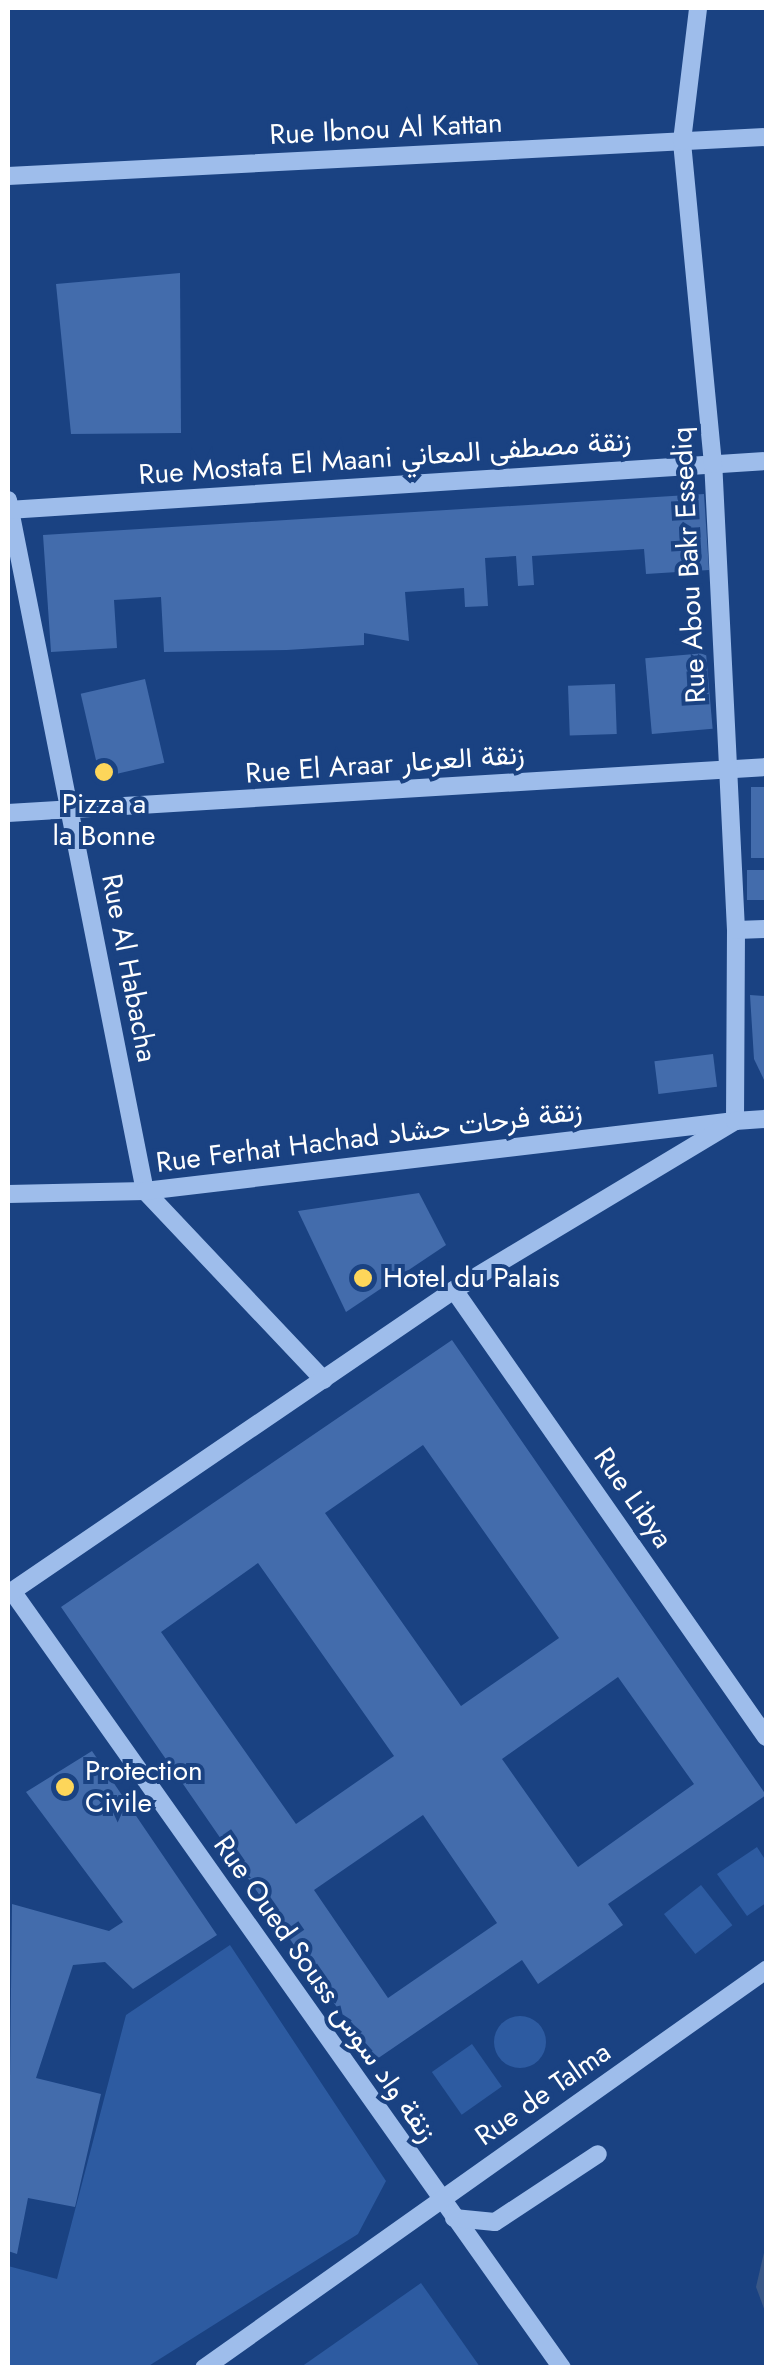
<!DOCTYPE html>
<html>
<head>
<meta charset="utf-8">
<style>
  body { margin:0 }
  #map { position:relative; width:774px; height:2375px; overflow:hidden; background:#1a4282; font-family:Jost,Vazirmatn,sans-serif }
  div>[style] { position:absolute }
  .green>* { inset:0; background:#2d5ba1; transform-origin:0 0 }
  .round { border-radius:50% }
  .water>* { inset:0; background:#395786 }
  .building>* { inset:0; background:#436cac; transform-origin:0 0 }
  .minor>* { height:18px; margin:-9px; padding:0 9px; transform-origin:9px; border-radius:9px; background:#9ebdeb }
  .dots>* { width:28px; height:28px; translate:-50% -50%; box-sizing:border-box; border:5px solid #1a4282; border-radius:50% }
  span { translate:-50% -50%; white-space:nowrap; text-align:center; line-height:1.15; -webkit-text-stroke:8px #1a4282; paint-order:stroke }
  .street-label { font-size:28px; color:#fff }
  .poi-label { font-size:28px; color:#fff }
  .left { translate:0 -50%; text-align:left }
  .frame { position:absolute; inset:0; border:10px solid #fff; pointer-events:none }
</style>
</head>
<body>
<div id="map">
  <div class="green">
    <div style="clip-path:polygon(757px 1847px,766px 1861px,766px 1903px,747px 1916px,717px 1874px)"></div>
    <div style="left:701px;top:1885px;width:51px;height:47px;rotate:52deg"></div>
    <div style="clip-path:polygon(230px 1945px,386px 2181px,358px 2234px,147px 2367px,8px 2367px,8px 2266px,57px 2279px,126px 2015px)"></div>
    <div class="round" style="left:494px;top:2016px;width:52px;height:52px"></div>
    <div style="left:472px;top:2044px;width:52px;height:49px;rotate:55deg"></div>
    <div style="clip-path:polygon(421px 2283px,480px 2367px,301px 2367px)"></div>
  </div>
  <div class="water">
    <div style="clip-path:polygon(766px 2244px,766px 2314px,756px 2287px)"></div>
  </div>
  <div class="building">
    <div style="clip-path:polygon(180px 273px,181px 433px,71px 434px,56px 284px)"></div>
    <div style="clip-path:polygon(704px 494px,709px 570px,646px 574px,644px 549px,532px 556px,534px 585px,518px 586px,516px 556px,485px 558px,488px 606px,465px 607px,464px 588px,405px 592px,409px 641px,364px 633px,364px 645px,287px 650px,164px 652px,161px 597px,114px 600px,117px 648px,51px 652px,43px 535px)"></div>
    <div style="left:706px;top:653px;width:76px;height:61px;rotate:85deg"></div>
    <div style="left:145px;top:679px;width:86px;height:66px;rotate:77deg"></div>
    <div style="left:615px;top:684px;width:50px;height:47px;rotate:88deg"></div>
    <div style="left:751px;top:787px;width:15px;height:71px"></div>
    <div style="left:747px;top:870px;width:19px;height:30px"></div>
    <div style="clip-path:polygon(750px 995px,766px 996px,766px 1084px,754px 1059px)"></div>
    <div style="left:713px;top:1054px;width:33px;height:59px;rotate:83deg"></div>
    <div style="clip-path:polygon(419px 1193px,446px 1245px,346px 1312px,298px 1211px)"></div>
    <div style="clip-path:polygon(evenodd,452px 1340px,766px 1795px,608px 1904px,623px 1925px,538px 1984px,522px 1960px,374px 2061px,61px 1607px,452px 1340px,423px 1445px,559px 1638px,461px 1706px,325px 1513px,423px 1445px,452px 1340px,258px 1563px,394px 1756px,296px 1824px,161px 1632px,258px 1563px,452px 1340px,618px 1677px,694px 1784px,578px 1867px,502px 1759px,618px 1677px,452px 1340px,423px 1815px,497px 1923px,388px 1998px,314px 1890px,423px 1815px)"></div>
    <div style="clip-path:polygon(92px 1751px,217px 1935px,133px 1989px,105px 1962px,73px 1965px,36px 2078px,101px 2094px,75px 2207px,28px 2198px,17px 2254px,8px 2251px,12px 1904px,109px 1931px,123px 1922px,26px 1792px)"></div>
  </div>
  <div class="minor">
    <div style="left:8px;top:176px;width:759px;rotate:-2.95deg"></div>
    <div style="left:8px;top:500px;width:704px;rotate:78.79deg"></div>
    <div style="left:145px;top:1191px;width:260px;rotate:46.6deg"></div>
    <div style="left:8px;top:510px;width:760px;rotate:-3.7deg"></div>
    <div style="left:8px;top:813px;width:759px;rotate:-3.47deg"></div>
    <div style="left:736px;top:930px;width:30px;rotate:-2deg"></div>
    <div style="left:8px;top:1194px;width:137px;rotate:-1.3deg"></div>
    <div style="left:145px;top:1191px;width:594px;rotate:-6.77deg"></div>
    <div style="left:735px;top:1121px;width:191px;rotate:-89.7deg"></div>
    <div style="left:736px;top:930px;width:467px;rotate:-92.8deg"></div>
    <div style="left:713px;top:464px;width:324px;rotate:-95.5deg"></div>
    <div style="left:682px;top:141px;width:134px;rotate:-83.1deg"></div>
    <div style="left:454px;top:1290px;width:545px;rotate:55.09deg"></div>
    <div style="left:12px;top:1591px;width:952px;rotate:54.71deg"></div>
    <div style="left:8px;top:1594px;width:540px;rotate:-34.28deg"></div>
    <div style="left:454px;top:1290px;width:328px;rotate:-31deg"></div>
    <div style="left:735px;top:1121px;width:31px;rotate:-4deg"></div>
    <div style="left:454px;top:2218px;width:41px;rotate:5.6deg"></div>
    <div style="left:495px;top:2222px;width:123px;rotate:-33.4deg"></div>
    <div style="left:204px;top:2368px;width:689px;rotate:-35.31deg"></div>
  </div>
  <div class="dots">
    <div style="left:104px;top:772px;background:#fdd65a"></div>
    <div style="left:363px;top:1278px;background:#fdd65a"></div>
    <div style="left:65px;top:1787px;background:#fdd65a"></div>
  </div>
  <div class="street-label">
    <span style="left:386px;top:129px;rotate:-3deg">Rue Ibnou Al Kattan</span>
    <span style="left:385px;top:458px;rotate:-4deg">Rue Mostafa El Maani زنقة مصطفى المعاني</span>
    <span style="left:689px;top:565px;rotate:-93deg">Rue Abou Bakr Essediq</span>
    <span style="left:385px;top:764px;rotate:-4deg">Rue El Araar زنقة العرعار</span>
    <span style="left:129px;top:968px;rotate:79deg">Rue Al Habacha</span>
    <span style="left:369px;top:1137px;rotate:-7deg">Rue Ferhat Hachad زنقة فرحات حشاد</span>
    <span style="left:633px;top:1498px;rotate:55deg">Rue Libya</span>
    <span style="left:325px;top:1989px;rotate:55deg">Rue Oued Souss زنقة واد سوس</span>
    <span style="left:543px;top:2094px;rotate:-35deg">Rue de Talma</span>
  </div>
  <div class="poi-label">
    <span style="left:104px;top:820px">Pizza a<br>la Bonne</span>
    <span class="left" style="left:383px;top:1278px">Hotel du Palais</span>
    <span class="left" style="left:85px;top:1787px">Protection<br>Civile</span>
  </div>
  <div class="frame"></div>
</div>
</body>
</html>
